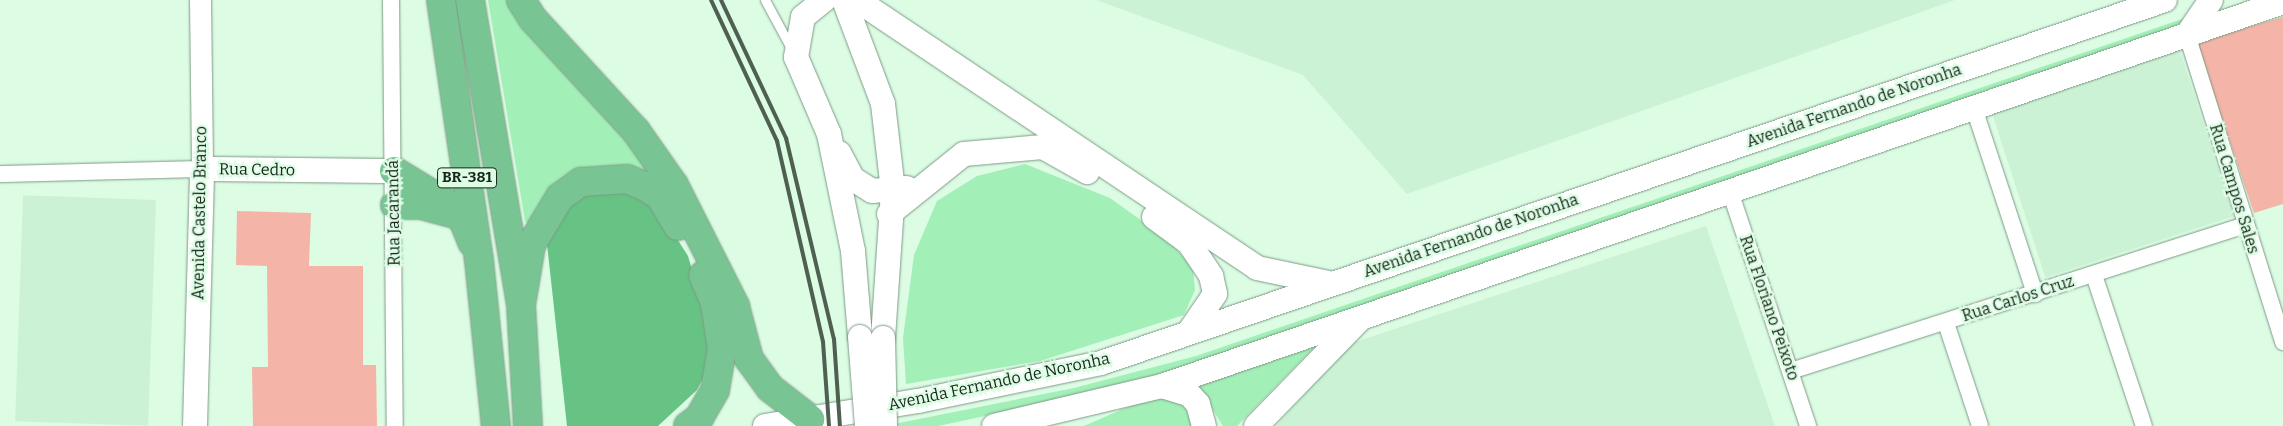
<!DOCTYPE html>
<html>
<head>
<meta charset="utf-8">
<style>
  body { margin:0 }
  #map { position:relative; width:2283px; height:426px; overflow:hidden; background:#dcfce4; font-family:Bitter,serif }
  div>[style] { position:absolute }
  .built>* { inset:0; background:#ccf2d5; transform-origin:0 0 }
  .green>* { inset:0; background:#a3efb8 }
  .forest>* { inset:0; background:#66c384 }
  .building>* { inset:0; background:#f5b4a8 }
  .roads { filter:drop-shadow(0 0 1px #7d9a85) drop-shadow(0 0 1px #7d9a85) }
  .service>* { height:9px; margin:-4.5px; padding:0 4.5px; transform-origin:4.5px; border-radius:4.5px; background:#fff }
  .minor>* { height:16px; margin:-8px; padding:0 8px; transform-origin:8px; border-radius:8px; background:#fff }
  .tertiary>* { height:21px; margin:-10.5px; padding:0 10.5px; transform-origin:10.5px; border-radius:10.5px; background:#fff }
  .secondary>* { height:24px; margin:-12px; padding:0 12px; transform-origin:12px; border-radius:12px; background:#fff }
  .trunk>* { height:28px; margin:-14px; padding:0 14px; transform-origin:14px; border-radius:14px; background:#78c492 }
  .rail>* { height:4px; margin:-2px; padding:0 2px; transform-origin:2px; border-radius:2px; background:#4f6053 }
  .bridges { filter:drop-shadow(0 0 1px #7d9a85) drop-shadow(0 0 1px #7d9a85) }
  .secondary-bridge>* { height:24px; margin:-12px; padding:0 12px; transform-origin:12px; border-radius:12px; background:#fff }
  span { translate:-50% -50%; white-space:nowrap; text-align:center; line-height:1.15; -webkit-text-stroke:4.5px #dcfce4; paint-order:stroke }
  .shield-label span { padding:1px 4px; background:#dcfce4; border:1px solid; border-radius:4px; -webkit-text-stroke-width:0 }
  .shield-label { font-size:15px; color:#18231b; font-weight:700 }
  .street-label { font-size:16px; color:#18231b }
</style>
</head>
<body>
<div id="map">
  <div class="built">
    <div style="clip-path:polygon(1096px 0,1955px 0,1407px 194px,1303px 75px)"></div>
    <div style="left:2179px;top:48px;width:177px;height:198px;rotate:72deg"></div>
    <div style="left:156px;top:200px;width:226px;height:133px;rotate:92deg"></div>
    <div style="clip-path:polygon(1706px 226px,1775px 426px,1276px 426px,1349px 344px)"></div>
  </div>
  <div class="green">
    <div style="clip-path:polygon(488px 0,507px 0,528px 32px,659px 173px,529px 224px,525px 221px)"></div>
    <div style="clip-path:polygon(2185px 18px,2178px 32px,1137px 384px,938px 426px,884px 426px,1074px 388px,1196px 356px)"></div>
    <div style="clip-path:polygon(1025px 164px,1110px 198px,1167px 239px,1193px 268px,1195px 290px,1184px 315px,1040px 361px,906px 384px,903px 338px,914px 255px,937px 201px,977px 176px)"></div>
    <div style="clip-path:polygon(1325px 336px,1237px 426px,1223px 426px,1192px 376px)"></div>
    <div style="clip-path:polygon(1155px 395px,1184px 406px,1194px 426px,1084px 426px)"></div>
  </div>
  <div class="forest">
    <div style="clip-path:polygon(607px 184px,655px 204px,688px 256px,713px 342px,709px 367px,697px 390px,658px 426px,567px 426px,546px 235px,565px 205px)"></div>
  </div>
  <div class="building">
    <div style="clip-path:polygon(2283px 17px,2283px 204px,2254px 213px,2196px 42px)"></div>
    <div style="clip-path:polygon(237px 211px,311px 213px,309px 266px,363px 266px,363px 365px,376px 365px,377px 426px,253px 426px,252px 367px,268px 367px,267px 266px,236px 265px)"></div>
  </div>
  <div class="roads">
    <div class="service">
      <div style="left:765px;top:0;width:57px;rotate:61.6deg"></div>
    </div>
    <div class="minor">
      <div style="left:391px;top:0;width:426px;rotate:89.5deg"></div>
      <div style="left:2187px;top:35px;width:322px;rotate:72.6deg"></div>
      <div style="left:1974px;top:108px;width:196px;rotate:71.8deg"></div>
      <div style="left:0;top:174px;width:202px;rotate:-1.4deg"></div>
      <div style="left:1730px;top:191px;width:248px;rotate:71.6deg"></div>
      <div style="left:2094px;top:275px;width:159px;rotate:71.7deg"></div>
      <div style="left:1946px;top:323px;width:108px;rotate:71.7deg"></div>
      <div style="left:1791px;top:371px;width:477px;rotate:-17.8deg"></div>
    </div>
    <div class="tertiary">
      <div style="left:200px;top:0;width:169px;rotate:89.3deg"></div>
    </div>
    <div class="secondary">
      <div style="left:824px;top:0;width:27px;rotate:141deg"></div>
      <div style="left:803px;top:17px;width:41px;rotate:99.9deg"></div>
      <div style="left:796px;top:57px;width:84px;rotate:66.8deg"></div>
      <div style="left:829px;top:134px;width:119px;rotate:78.4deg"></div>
      <div style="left:853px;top:251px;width:86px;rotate:85.3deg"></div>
      <div style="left:844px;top:0;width:111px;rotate:69.4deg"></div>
      <div style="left:883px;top:104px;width:88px;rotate:83.4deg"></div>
      <div style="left:893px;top:191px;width:147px;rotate:93.9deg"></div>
      <div style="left:857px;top:0;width:481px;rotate:33.8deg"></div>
      <div style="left:1257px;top:268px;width:73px;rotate:11.9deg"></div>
      <div style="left:2187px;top:35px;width:42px;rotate:-55.6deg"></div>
      <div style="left:839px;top:153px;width:30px;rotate:62deg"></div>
      <div style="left:853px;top:179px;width:22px;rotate:32deg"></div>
      <div style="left:872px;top:191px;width:35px;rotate:-5deg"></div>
      <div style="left:889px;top:214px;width:96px;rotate:-38.7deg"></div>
      <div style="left:964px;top:154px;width:79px;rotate:-5.1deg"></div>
      <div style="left:1043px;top:147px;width:51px;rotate:29.6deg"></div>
      <div style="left:1154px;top:217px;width:44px;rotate:36.6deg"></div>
      <div style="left:1189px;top:243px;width:40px;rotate:56deg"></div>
      <div style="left:1211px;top:276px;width:18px;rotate:77deg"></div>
      <div style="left:1215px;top:294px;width:42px;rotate:124.4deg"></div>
      <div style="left:1162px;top:386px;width:28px;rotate:17deg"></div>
      <div style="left:1189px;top:394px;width:13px;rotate:48deg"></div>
      <div style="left:1198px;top:404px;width:23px;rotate:75deg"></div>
      <div style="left:195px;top:426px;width:257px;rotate:-88.4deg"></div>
      <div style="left:202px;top:169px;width:192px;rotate:0.6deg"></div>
      <div style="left:765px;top:426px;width:155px;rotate:-9.3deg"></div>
      <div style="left:918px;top:401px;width:187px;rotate:-11.7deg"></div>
      <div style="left:1101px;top:363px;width:1124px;rotate:-18.84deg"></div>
      <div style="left:994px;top:426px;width:173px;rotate:-13.4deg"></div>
      <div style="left:1162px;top:386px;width:1185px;rotate:-18.91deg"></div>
      <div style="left:1256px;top:426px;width:148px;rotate:-45.8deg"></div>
    </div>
    <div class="trunk">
      <div style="left:441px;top:0;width:263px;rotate:81.7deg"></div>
      <div style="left:479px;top:260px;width:167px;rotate:84.2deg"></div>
      <div style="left:470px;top:0;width:309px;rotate:80.5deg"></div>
      <div style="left:521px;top:305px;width:121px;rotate:86.7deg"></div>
      <div style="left:521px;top:0;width:22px;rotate:58deg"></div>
      <div style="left:533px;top:19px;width:152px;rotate:47.4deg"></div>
      <div style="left:636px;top:131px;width:66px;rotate:54.9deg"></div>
      <div style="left:674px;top:185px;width:136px;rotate:63.2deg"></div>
      <div style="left:735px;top:306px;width:55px;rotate:75.2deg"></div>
      <div style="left:749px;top:359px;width:36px;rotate:54deg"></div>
      <div style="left:770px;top:388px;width:51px;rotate:37.8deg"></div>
      <div style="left:394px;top:171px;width:60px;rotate:31.3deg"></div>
      <div style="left:445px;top:202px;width:28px;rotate:46deg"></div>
      <div style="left:464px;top:222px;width:22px;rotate:68deg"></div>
      <div style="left:395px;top:205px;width:26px"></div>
      <div style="left:421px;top:205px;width:30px;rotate:15deg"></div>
      <div style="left:521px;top:305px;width:61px;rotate:-80.5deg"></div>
      <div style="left:531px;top:245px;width:56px;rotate:-58.9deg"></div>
      <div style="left:560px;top:197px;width:26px;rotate:-36deg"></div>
      <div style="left:581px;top:182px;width:46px;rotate:-3.7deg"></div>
      <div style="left:627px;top:179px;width:18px;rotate:22deg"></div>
      <div style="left:644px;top:186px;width:19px;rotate:32deg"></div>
      <div style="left:660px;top:196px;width:35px;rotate:59deg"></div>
      <div style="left:688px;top:426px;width:14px;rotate:-36deg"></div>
      <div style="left:699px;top:418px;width:32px;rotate:-60deg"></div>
      <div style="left:715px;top:390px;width:42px;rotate:-80.3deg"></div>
      <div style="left:722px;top:349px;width:47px;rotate:-98.7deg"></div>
      <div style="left:715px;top:303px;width:30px;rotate:-113deg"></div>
    </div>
  </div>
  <div class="rail">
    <div style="left:711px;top:0;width:156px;rotate:64.9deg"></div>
    <div style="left:777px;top:141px;width:206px;rotate:77.1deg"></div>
    <div style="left:823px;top:342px;width:84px;rotate:85.9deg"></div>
    <div style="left:721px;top:0;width:153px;rotate:64.8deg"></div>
    <div style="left:786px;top:138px;width:207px;rotate:76.6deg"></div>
    <div style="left:834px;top:339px;width:87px;rotate:86.1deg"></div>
  </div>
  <div class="bridges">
    <div class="secondary-bridge">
      <div style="left:860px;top:337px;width:89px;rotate:85.5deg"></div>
      <div style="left:883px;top:338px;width:88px;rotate:88.7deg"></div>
    </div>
  </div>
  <div class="shield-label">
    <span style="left:467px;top:178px">BR-381</span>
  </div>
  <div class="street-label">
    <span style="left:1854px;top:106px;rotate:-19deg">Avenida Fernando de Noronha</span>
    <span style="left:257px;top:170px;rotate:1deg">Rua Cedro</span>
    <span style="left:2234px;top:189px;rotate:73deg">Rua Campos Sales</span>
    <span style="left:200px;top:213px;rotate:-89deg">Avenida Castelo Branco</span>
    <span style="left:394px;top:213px;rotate:-91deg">Rua Jacarandá</span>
    <span style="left:1471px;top:236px;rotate:-19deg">Avenida Fernando de Noronha</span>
    <span style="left:2018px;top:299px;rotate:-18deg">Rua Carlos Cruz</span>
    <span style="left:1769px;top:308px;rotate:71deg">Rua Floriano Peixoto</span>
    <span style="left:999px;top:382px;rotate:-12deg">Avenida Fernando de Noronha</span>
  </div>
</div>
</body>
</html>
